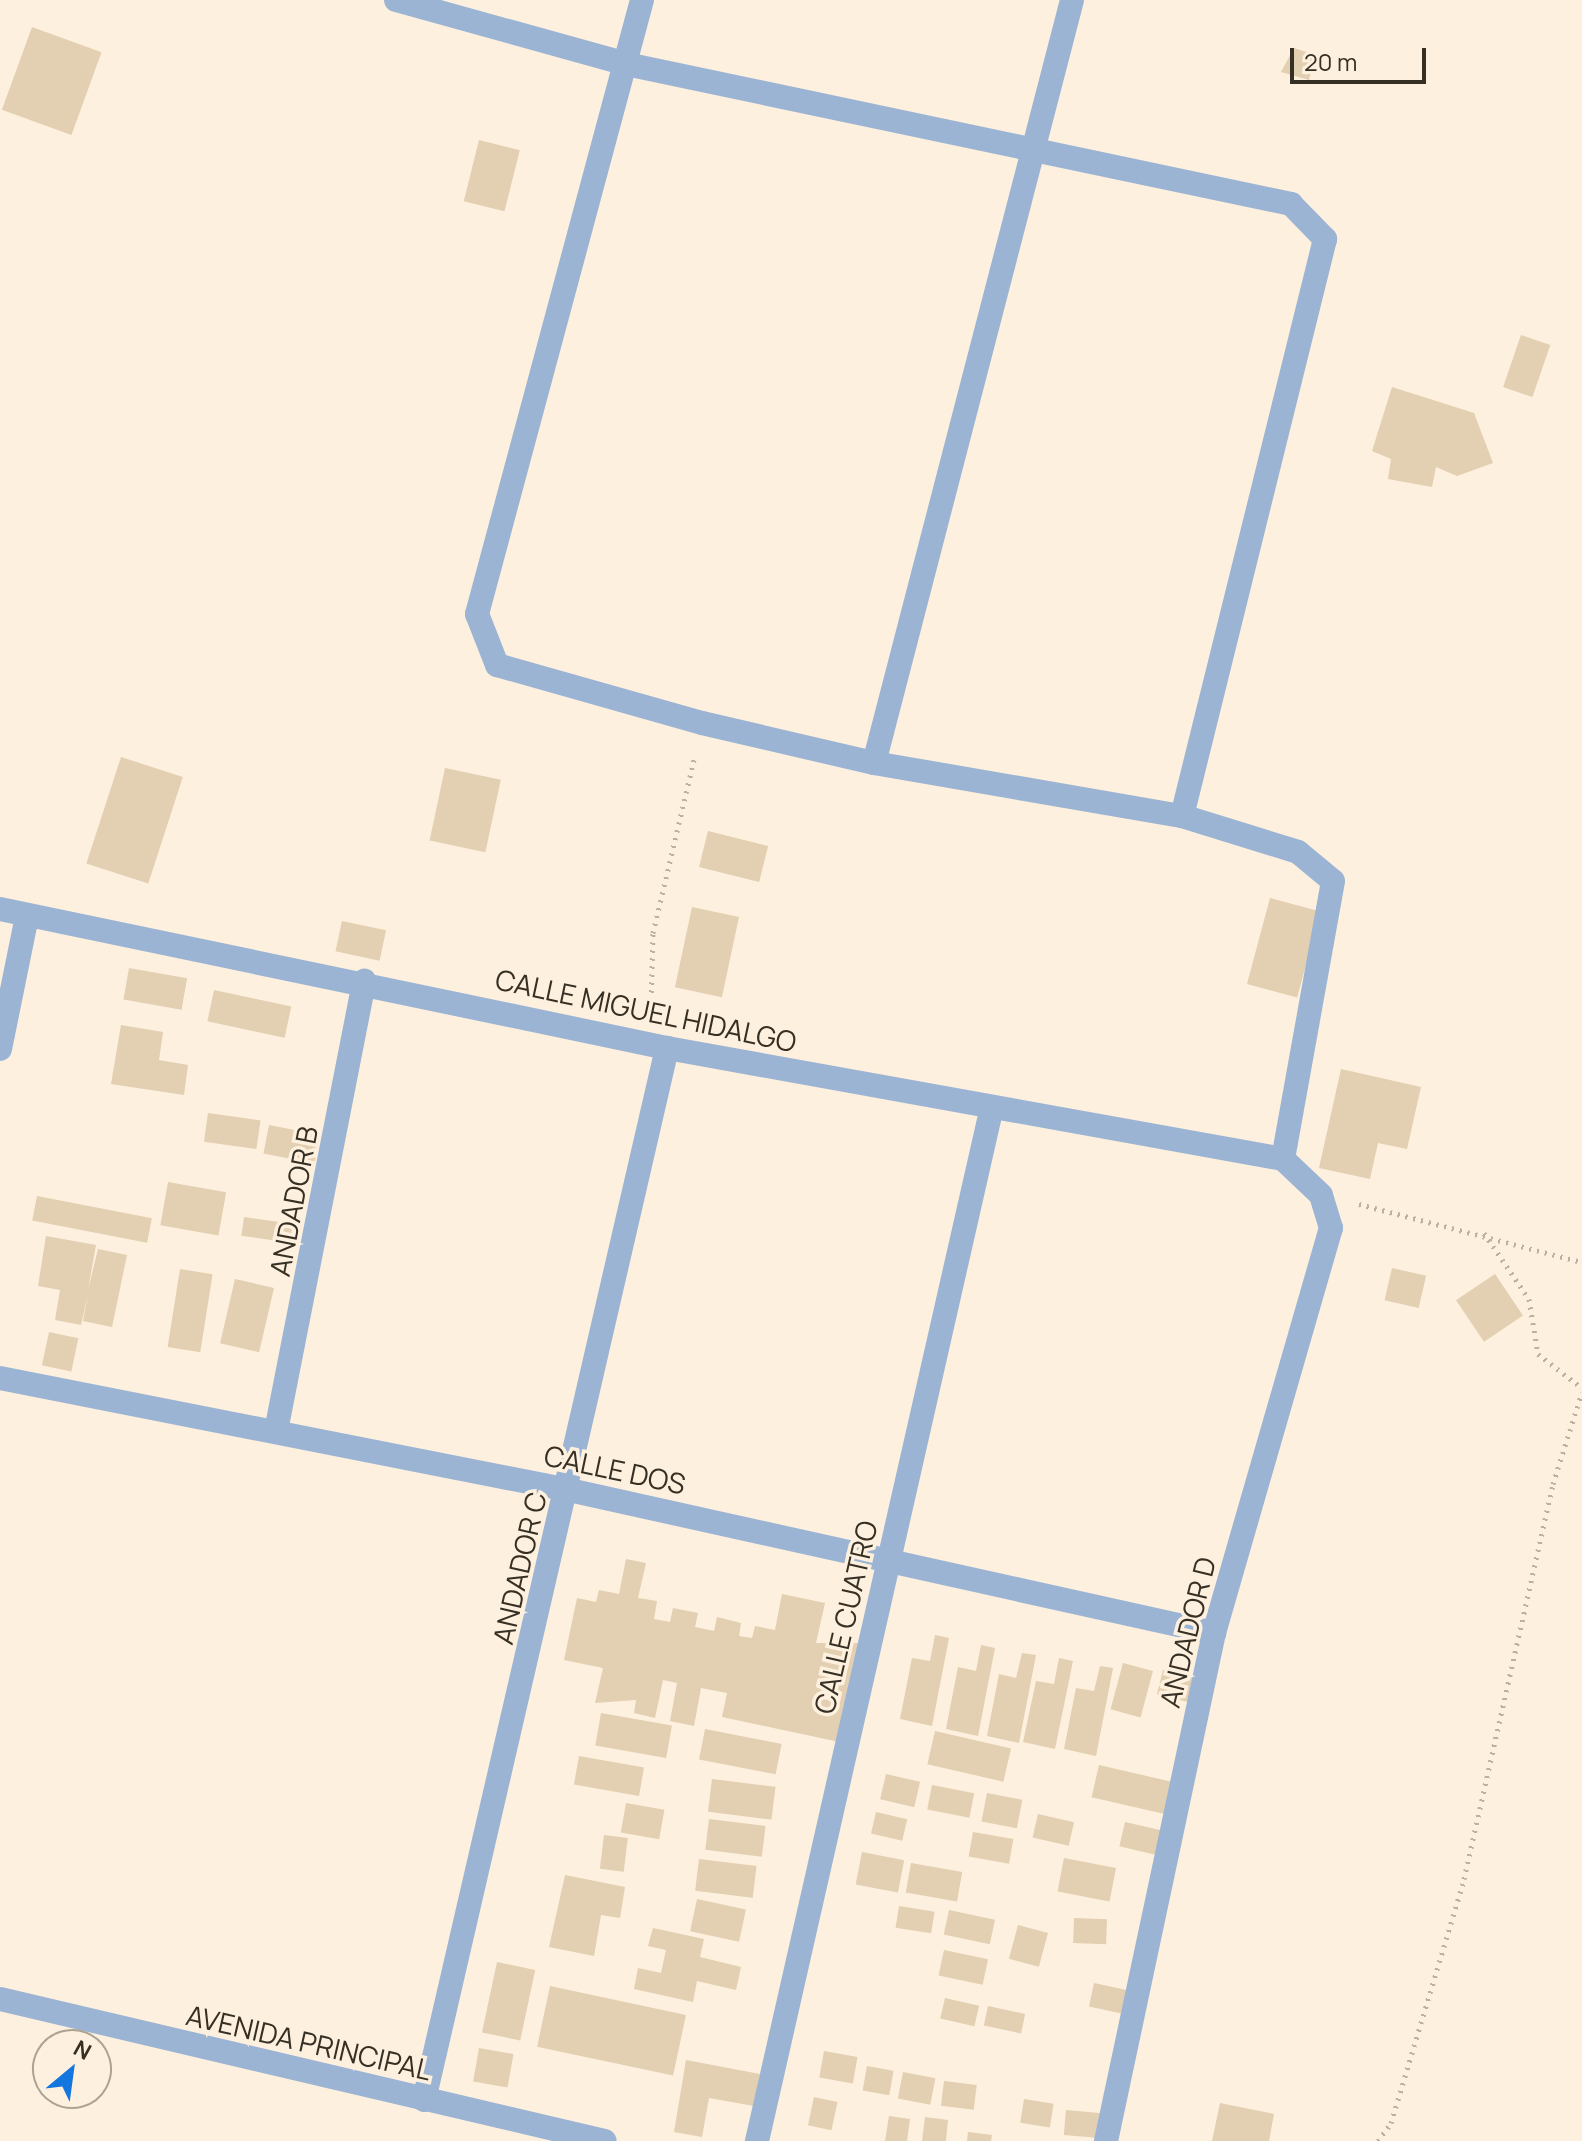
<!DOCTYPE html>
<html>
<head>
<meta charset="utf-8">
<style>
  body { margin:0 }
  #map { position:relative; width:1582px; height:2141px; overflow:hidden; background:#fdf0de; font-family:Manrope,sans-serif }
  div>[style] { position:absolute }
  .building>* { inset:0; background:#e3cfb1; transform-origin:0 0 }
  .path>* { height:5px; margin-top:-2.5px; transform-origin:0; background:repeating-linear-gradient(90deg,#bcb1a1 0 2px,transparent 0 8px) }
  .minor>* { height:24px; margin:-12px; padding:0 12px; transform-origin:12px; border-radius:12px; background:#9cb4d4 }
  span { translate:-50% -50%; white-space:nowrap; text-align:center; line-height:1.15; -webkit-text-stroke:7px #fdf0de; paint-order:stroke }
  .street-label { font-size:28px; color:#362f23 }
  .north { position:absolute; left:32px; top:2029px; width:80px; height:80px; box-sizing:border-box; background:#fdf0de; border:2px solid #ada393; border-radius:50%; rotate:29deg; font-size:22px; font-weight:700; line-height:32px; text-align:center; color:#362f23 }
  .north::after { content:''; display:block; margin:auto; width:28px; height:36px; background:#1476df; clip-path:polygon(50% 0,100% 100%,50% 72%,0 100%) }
  .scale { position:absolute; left:1290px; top:48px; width:136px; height:36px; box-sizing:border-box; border:4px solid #362f23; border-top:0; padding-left:10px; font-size:24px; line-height:28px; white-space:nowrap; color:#362f23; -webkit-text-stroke:6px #fdf0de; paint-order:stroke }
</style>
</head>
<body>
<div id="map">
  <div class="building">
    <div style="left:32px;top:27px;width:74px;height:88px;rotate:20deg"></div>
    <div style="clip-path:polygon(1294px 48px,1316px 55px,1309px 80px,1281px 72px)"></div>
    <div style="left:479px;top:140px;width:42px;height:63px;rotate:14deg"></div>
    <div style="left:1521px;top:335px;width:31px;height:55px;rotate:19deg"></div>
    <div style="clip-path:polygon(1392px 387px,1474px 413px,1493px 463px,1457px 476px,1436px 467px,1432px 487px,1388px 479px,1391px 459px,1372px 451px)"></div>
    <div style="left:121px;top:757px;width:65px;height:112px;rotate:18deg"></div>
    <div style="left:445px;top:768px;width:57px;height:74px;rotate:12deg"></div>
    <div style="left:708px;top:831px;width:62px;height:37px;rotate:14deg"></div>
    <div style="left:1270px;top:898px;width:52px;height:89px;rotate:15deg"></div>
    <div style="left:692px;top:907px;width:48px;height:82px;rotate:12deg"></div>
    <div style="left:342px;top:921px;width:45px;height:31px;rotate:12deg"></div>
    <div style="left:129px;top:968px;width:59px;height:32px;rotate:10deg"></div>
    <div style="left:214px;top:990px;width:79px;height:32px;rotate:12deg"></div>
    <div style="clip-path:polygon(121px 1025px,163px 1032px,159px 1060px,188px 1065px,184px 1095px,111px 1084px)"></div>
    <div style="clip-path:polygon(1341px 1069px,1421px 1087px,1407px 1149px,1378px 1143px,1370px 1179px,1319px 1168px)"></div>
    <div style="left:208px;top:1113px;width:53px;height:29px;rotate:8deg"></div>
    <div style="left:269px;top:1125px;width:52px;height:29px;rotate:11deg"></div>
    <div style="left:168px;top:1182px;width:59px;height:44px;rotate:10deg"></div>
    <div style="left:37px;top:1196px;width:117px;height:25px;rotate:11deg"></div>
    <div style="left:244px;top:1217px;width:49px;height:19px;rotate:8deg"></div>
    <div style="clip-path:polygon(46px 1236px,96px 1245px,88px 1290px,98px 1249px,127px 1255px,112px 1327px,83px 1321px,88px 1295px,81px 1325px,55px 1320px,60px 1290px,38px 1286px)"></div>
    <div style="left:1392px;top:1268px;width:35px;height:33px;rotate:13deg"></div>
    <div style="left:180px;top:1269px;width:33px;height:79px;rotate:9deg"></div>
    <div style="left:1495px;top:1274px;width:50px;height:47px;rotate:56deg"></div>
    <div style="left:235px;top:1279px;width:40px;height:66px;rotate:13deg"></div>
    <div style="left:49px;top:1332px;width:30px;height:34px;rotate:12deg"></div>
    <div style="clip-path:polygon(626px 1559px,646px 1563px,638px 1598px,657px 1601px,654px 1619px,670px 1622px,673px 1608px,698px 1613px,695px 1627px,714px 1631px,717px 1617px,741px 1623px,739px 1636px,752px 1638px,755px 1626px,775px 1630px,782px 1594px,825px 1603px,816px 1643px,864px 1643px,844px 1743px,722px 1717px,727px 1693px,701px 1688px,694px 1726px,670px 1721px,677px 1683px,663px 1680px,655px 1718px,634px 1713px,636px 1700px,595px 1703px,603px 1668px,564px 1660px,577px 1598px,596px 1602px,599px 1590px,619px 1594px)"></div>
    <div style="clip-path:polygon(935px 1635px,949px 1638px,932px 1726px,900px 1719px,912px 1658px,930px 1661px)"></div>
    <div style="clip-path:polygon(981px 1645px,995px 1648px,978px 1736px,946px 1729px,958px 1667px,976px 1671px)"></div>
    <div style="clip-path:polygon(1022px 1653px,1036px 1655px,1019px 1743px,987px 1736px,999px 1674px,1016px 1678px)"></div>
    <div style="clip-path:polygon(1059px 1658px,1073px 1661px,1055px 1749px,1023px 1742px,1036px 1681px,1054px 1684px)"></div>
    <div style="left:1123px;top:1663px;width:31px;height:48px;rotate:15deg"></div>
    <div style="clip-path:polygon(1100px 1666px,1113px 1668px,1096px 1756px,1064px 1749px,1076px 1688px,1094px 1691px)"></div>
    <div style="left:1163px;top:1670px;width:38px;height:25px;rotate:14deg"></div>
    <div style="left:601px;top:1713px;width:72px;height:33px;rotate:10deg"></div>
    <div style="left:705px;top:1729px;width:78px;height:31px;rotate:11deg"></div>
    <div style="left:935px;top:1731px;width:78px;height:34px;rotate:13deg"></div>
    <div style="left:579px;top:1756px;width:66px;height:29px;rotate:10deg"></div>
    <div style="left:1099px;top:1765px;width:76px;height:33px;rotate:13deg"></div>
    <div style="left:886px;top:1774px;width:35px;height:26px;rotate:13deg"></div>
    <div style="left:712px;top:1779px;width:64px;height:33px;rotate:7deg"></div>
    <div style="left:932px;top:1785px;width:43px;height:25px;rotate:11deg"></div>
    <div style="left:987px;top:1793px;width:36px;height:29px;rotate:11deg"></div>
    <div style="left:626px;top:1803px;width:39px;height:30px;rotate:10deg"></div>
    <div style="left:876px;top:1812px;width:32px;height:22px;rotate:13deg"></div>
    <div style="left:1038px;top:1814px;width:37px;height:24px;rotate:13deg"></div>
    <div style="left:709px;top:1819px;width:57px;height:31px;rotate:7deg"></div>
    <div style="left:1125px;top:1822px;width:37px;height:25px;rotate:13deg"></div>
    <div style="left:973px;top:1832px;width:41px;height:25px;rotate:10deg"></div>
    <div style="left:604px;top:1835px;width:24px;height:34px;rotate:7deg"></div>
    <div style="left:862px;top:1852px;width:43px;height:33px;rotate:11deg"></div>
    <div style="left:1064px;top:1858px;width:53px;height:34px;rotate:11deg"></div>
    <div style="left:699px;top:1859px;width:58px;height:32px;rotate:7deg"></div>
    <div style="left:911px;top:1863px;width:52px;height:30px;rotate:10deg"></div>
    <div style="clip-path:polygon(565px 1875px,625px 1887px,620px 1918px,601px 1915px,594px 1956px,549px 1947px)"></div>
    <div style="left:697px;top:1899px;width:50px;height:33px;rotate:12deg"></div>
    <div style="left:899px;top:1906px;width:36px;height:22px;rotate:9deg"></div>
    <div style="left:949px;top:1910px;width:47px;height:25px;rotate:12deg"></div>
    <div style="left:1074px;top:1918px;width:33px;height:25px;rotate:2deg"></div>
    <div style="left:1018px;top:1925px;width:31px;height:35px;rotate:15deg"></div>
    <div style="clip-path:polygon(653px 1928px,704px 1939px,700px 1957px,741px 1967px,736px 1990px,697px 1981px,693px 2002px,634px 1989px,638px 1968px,661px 1973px,666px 1950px,648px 1946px)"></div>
    <div style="left:944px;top:1950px;width:45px;height:26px;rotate:12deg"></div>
    <div style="left:497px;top:1962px;width:39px;height:72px;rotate:12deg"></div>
    <div style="left:1094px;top:1983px;width:38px;height:24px;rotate:12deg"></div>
    <div style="left:550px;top:1986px;width:139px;height:62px;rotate:12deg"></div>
    <div style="left:945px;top:1998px;width:35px;height:21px;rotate:13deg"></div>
    <div style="left:988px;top:2006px;width:38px;height:20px;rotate:12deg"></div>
    <div style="left:479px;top:2048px;width:35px;height:34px;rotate:10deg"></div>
    <div style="left:824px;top:2051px;width:34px;height:27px;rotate:10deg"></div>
    <div style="clip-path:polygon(686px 2060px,760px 2074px,754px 2106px,709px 2098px,702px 2137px,674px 2132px)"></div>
    <div style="left:867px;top:2066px;width:27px;height:25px;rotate:10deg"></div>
    <div style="left:903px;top:2072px;width:33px;height:27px;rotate:11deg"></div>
    <div style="left:944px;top:2081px;width:33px;height:25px;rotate:7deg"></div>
    <div style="left:814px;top:2097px;width:24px;height:29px;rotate:12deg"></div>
    <div style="left:1024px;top:2099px;width:30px;height:24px;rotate:9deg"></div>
    <div style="clip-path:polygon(1220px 2103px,1274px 2114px,1269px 2141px,1212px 2141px)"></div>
    <div style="left:1066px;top:2110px;width:36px;height:25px;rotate:5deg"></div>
    <div style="clip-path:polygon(889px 2116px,910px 2119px,907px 2141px,885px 2141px)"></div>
    <div style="clip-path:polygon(925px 2117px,948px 2120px,946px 2141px,922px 2141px)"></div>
    <div style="clip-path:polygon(968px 2132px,992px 2135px,991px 2141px,967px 2141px)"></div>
  </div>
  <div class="path">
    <div style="left:651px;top:1008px;width:75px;rotate:-88.5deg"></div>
    <div style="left:653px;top:933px;width:183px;rotate:-76.7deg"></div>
    <div style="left:1359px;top:1204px;width:230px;rotate:14.6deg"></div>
    <div style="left:1484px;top:1233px;width:80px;rotate:55.7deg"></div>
    <div style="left:1529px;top:1299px;width:56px;rotate:80.7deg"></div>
    <div style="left:1538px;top:1354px;width:56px;rotate:37.7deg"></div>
    <div style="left:1378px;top:2141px;width:22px;rotate:-54deg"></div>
    <div style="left:1391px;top:2123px;width:255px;rotate:-73.3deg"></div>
    <div style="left:1464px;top:1879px;width:405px;rotate:-77.3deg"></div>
    <div style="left:1553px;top:1484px;width:96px;rotate:-72.5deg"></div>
  </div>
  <div class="minor">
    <div style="left:396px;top:0;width:239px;rotate:15.5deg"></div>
    <div style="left:626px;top:64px;width:680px;rotate:11.89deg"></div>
    <div style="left:1291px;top:204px;width:49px;rotate:45.8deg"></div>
    <div style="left:1325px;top:239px;width:594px;rotate:103.92deg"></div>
    <div style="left:642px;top:0;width:636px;rotate:105.04deg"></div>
    <div style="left:477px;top:614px;width:55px;rotate:68.6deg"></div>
    <div style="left:497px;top:665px;width:213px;rotate:15.8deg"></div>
    <div style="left:702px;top:723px;width:177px;rotate:13.1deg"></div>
    <div style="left:874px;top:763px;width:313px;rotate:9.8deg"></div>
    <div style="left:1182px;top:816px;width:121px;rotate:17.2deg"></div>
    <div style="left:1298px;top:852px;width:45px;rotate:39.6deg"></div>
    <div style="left:1333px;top:881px;width:282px;rotate:100.2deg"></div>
    <div style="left:874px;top:763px;width:788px;rotate:-75.45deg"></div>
    <div style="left:0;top:909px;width:681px;rotate:11.77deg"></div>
    <div style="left:667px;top:1048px;width:626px;rotate:10.21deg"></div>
    <div style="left:0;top:1049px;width:136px;rotate:-78.5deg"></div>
    <div style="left:0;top:1378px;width:580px;rotate:11.14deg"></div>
    <div style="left:569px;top:1490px;width:661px;rotate:12.5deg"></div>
    <div style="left:276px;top:1431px;width:459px;rotate:-78.9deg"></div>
    <div style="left:0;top:1999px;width:621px;rotate:13.21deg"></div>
    <div style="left:424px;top:2100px;width:1080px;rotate:-76.99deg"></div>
    <div style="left:757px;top:2141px;width:1060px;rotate:-77.2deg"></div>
    <div style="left:1106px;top:2141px;width:519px;rotate:-78deg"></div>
    <div style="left:1214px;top:1633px;width:422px;rotate:-73.9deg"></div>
    <div style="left:1331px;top:1228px;width:34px;rotate:-107deg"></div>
    <div style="left:1321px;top:1195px;width:52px;rotate:-136.5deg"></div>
  </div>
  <div class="street-label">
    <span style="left:646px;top:1010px;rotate:12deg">CALLE MIGUEL HIDALGO</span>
    <span style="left:293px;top:1201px;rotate:-79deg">ANDADOR B</span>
    <span style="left:615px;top:1469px;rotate:12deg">CALLE DOS</span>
    <span style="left:519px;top:1568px;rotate:-77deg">ANDADOR C</span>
    <span style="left:845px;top:1617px;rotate:-77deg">CALLE CUATRO</span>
    <span style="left:1187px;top:1632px;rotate:-76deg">ANDADOR D</span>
    <span style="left:309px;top:2042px;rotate:13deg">AVENIDA PRINCIPAL</span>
  </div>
  <div class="north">N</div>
  <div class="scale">20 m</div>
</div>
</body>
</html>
